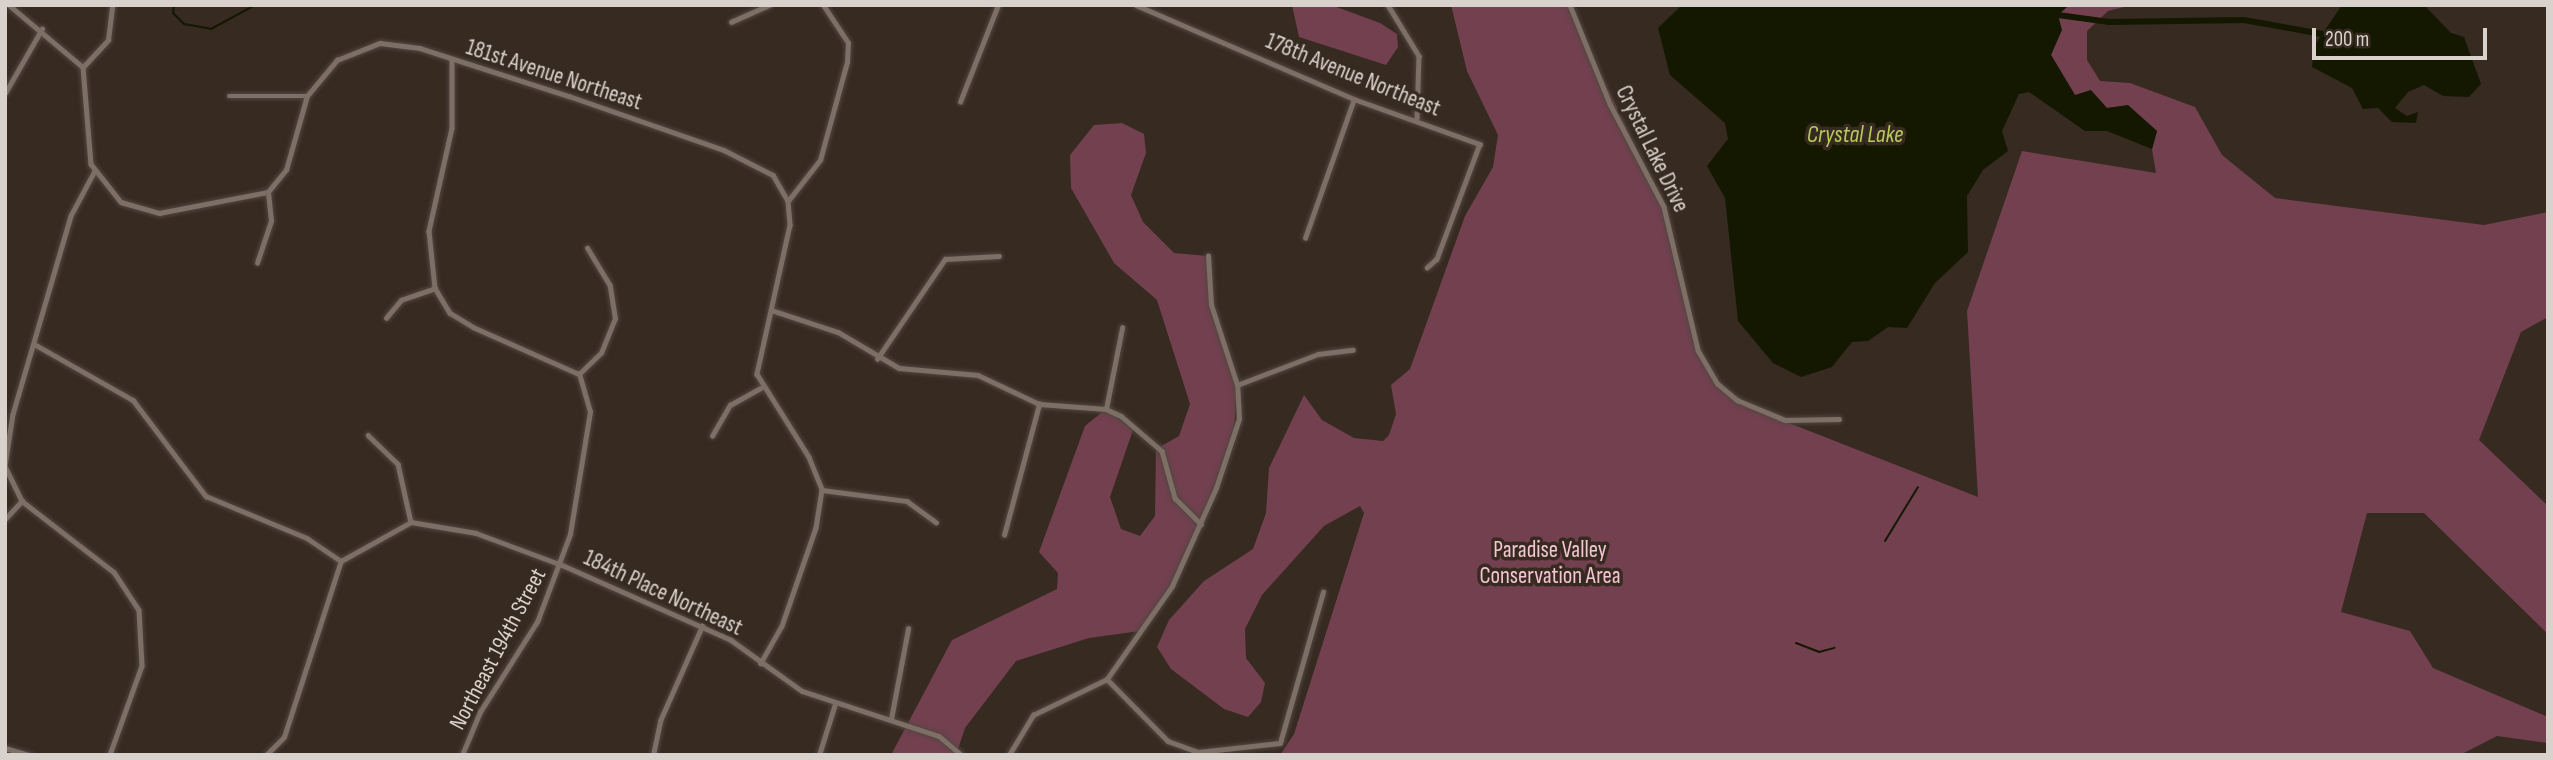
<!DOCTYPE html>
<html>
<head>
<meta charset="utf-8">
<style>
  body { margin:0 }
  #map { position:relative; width:2553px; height:760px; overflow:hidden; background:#362a21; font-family:"Sofia Sans Condensed",sans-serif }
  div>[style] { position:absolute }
  .green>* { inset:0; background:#734050 }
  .water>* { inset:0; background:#141801 }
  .stream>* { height:2px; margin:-1px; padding:0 1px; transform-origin:1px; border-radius:1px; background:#141801 }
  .canal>* { height:6px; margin:-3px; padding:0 3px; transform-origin:3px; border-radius:3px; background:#141801 }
  .roads { filter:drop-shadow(0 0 2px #524740) drop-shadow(0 0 2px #524740) }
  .street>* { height:4.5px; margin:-2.25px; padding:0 2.25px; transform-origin:2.25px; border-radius:2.25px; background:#7d6f65 }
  span { translate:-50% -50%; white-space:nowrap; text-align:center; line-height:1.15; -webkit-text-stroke:7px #362a21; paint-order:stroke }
  .street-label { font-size:23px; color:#d9d1cb }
  .park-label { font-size:23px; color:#f4c5d2 }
  .water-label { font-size:24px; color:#b8ca5b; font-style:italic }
  .frame { position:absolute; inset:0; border:7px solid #d9d1cb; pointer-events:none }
  .scale { position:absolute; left:2312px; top:28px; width:175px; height:32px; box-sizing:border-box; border:4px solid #d9d1cb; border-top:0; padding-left:9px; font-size:21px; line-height:24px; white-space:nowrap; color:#d9d1cb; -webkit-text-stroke:5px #362a21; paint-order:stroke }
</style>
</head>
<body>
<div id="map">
  <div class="green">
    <div style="clip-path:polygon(1292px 5px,1331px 5px,1380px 23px,1397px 34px,1398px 47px,1386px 65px,1299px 37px)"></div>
    <div style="clip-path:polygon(1451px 5px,1568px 5px,1664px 207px,1698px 349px,1718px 384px,1763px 413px,1978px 497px,1967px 311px,2022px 151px,2156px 173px,2152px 149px,2157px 131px,2128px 106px,2107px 108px,2075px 95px,2051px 55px,2058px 15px,2069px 5px,2132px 5px,2108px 11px,2087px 31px,2087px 60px,2100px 81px,2130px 83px,2195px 107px,2222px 155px,2275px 198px,2484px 225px,2548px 212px,2548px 317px,2521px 332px,2479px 440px,2548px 506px,2548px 634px,2424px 513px,2367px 513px,2341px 612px,2410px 631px,2433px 668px,2548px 717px,2548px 743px,2497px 736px,2460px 755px,1280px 755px,1294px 734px,1364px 513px,1360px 506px,1324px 526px,1262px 595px,1245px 629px,1246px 658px,1265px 683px,1261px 702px,1248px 717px,1224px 709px,1171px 669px,1157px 647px,1169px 620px,1204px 581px,1253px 549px,1266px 513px,1269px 468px,1304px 395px,1322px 420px,1354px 438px,1383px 441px,1389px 435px,1396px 414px,1391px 385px,1410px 369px,1465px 216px,1493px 167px,1498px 135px,1467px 71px)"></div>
    <div style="clip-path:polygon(1122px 123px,1144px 134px,1146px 153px,1131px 195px,1143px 222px,1174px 253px,1208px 256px,1211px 305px,1237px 385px,1233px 444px,1172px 586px,1140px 631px,1089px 638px,1016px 661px,965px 728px,956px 755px,891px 755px,952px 640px,1057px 589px,1058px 573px,1039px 552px,1085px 426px,1106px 409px,1133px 430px,1110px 497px,1121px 529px,1140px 536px,1155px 516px,1156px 449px,1179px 436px,1190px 404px,1157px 300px,1114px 263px,1071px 188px,1070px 155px,1094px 125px)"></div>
  </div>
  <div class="water">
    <div style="clip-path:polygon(1682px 5px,2069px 5px,2058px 15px,2062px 30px,2051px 55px,2075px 95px,2091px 90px,2107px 108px,2128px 105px,2157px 131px,2152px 149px,2107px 131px,2085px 131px,2029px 92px,2019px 94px,2002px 131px,2008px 151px,1983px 170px,1967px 196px,1968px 252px,1935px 283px,1907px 328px,1888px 327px,1868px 341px,1852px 342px,1832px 367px,1801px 377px,1773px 363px,1738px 321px,1725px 198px,1707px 166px,1728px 139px,1725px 123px,1670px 75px,1658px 28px)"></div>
    <div style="clip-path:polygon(2342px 5px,2424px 5px,2451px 33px,2464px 37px,2481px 84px,2469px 97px,2443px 96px,2424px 85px,2408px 92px,2395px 108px,2407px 116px,2418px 112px,2416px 123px,2392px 122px,2378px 108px,2363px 109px,2352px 88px,2312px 67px,2314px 46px)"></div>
  </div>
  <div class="stream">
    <div style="left:174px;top:5px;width:8px;rotate:97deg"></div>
    <div style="left:173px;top:13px;width:16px;rotate:45deg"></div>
    <div style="left:184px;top:24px;width:27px;rotate:10deg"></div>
    <div style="left:211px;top:29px;width:50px;rotate:-28.6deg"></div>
    <div style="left:1885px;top:541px;width:63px;rotate:-58.6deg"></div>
    <div style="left:1796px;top:643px;width:25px;rotate:21deg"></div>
    <div style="left:1819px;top:652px;width:16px;rotate:-15deg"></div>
  </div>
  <div class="canal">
    <div style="left:2058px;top:15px;width:52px;rotate:7.7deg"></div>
    <div style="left:2110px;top:22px;width:134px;rotate:-0.9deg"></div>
    <div style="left:2244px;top:20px;width:79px;rotate:10.2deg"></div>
  </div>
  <div class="roads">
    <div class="street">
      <div style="left:9px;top:5px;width:97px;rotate:40deg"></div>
      <div style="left:83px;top:67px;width:97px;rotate:85.3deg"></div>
      <div style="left:91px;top:164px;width:48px;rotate:51.7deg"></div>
      <div style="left:121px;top:202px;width:40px;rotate:16deg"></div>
      <div style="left:159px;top:213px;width:111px;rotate:-10.9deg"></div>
      <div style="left:1136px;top:5px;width:237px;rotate:23.3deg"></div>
      <div style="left:1354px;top:99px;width:134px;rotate:19.7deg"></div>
      <div style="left:1480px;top:144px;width:123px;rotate:110.5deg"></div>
      <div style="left:1437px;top:259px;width:13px;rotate:138deg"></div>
      <div style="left:1388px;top:5px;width:60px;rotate:58.7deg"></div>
      <div style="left:1419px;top:56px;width:62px;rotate:91.8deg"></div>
      <div style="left:1570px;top:5px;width:107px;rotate:68deg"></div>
      <div style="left:1610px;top:104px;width:116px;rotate:62.3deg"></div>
      <div style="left:1664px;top:207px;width:147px;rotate:76.6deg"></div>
      <div style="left:1698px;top:350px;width:39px;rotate:60deg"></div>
      <div style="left:1718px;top:384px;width:25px;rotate:40deg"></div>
      <div style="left:1737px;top:400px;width:52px;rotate:22.6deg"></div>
      <div style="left:1785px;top:420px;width:54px;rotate:-1.1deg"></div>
      <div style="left:731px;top:22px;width:42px;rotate:-24.1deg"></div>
      <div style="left:452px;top:60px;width:68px;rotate:90deg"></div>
      <div style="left:452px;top:128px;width:106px;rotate:102.6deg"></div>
      <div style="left:429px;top:231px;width:57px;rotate:84deg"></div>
      <div style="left:435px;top:288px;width:29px;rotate:59deg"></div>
      <div style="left:450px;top:313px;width:27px;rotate:31deg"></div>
      <div style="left:473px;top:327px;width:116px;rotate:23.9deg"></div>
      <div style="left:83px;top:67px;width:37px;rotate:-47deg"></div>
      <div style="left:108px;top:40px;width:35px;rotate:-83deg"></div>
      <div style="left:5px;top:93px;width:74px;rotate:-60deg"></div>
      <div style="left:229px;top:96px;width:78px"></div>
      <div style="left:960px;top:102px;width:104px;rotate:-68.6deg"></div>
      <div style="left:95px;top:171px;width:51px;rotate:118.1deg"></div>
      <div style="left:71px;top:216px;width:206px;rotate:106.3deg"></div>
      <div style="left:13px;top:414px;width:53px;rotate:98.7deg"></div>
      <div style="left:5px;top:466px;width:39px;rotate:64deg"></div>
      <div style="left:22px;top:501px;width:116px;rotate:37.7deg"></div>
      <div style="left:114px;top:572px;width:45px;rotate:56.7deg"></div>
      <div style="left:139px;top:610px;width:56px;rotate:86.9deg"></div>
      <div style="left:142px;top:666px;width:95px;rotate:109.8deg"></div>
      <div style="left:788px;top:201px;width:52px;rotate:-52deg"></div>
      <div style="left:820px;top:160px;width:102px;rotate:-74.6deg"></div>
      <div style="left:847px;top:62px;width:19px;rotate:-87deg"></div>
      <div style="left:848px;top:43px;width:45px;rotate:-123.3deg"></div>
      <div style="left:1305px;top:238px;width:147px;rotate:-70.6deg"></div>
      <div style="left:257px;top:263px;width:44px;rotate:-71.6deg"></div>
      <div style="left:271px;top:221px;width:29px;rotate:-96deg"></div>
      <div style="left:268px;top:192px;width:28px;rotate:-51deg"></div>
      <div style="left:286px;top:170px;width:77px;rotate:-74.2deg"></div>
      <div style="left:307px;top:96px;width:47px;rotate:-50.2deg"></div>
      <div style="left:337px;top:60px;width:46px;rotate:-21.6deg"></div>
      <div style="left:380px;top:43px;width:40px;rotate:7.1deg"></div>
      <div style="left:420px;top:48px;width:157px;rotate:17.9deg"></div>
      <div style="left:569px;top:96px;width:164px;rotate:19.2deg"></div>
      <div style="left:724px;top:150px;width:55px;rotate:27deg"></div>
      <div style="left:773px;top:175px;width:30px;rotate:60deg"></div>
      <div style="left:788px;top:201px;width:24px;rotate:85deg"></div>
      <div style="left:790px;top:225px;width:153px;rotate:102.5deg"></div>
      <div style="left:757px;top:374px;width:98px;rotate:57.9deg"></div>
      <div style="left:809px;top:457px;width:35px;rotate:68deg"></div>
      <div style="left:822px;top:490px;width:38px;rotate:99deg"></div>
      <div style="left:816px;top:528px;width:104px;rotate:109.1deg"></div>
      <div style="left:782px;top:626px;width:43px;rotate:119.6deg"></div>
      <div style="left:771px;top:310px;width:71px;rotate:18.2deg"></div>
      <div style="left:838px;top:332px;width:71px;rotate:30.5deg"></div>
      <div style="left:899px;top:368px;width:79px;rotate:5.1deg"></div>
      <div style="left:978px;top:375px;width:68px;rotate:25.4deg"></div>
      <div style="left:1039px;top:404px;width:67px;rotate:4.3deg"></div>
      <div style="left:1106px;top:409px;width:17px;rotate:25deg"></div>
      <div style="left:1121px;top:416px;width:54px;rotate:40.5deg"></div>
      <div style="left:1162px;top:451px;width:49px;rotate:74.5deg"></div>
      <div style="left:1175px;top:498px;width:37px;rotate:45deg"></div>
      <div style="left:386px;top:318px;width:23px;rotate:-50deg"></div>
      <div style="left:401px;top:300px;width:36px;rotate:-19deg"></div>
      <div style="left:36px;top:345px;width:112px;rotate:29.6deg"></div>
      <div style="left:133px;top:400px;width:121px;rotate:52.8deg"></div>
      <div style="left:206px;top:496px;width:109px;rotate:22.6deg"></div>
      <div style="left:307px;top:538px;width:41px;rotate:34.1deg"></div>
      <div style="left:877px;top:359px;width:121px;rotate:-55.8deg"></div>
      <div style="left:945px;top:259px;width:54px;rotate:-3.2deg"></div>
      <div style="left:1237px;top:385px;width:87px;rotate:-20.9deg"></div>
      <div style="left:1318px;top:354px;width:35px;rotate:-7deg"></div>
      <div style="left:1106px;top:409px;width:83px;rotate:-78.8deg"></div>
      <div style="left:368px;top:435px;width:42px;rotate:44deg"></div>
      <div style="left:398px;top:464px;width:59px;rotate:77.4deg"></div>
      <div style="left:712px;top:436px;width:36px;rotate:-60deg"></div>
      <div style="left:730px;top:405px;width:35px;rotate:-29deg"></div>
      <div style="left:822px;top:490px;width:86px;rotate:7.4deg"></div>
      <div style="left:907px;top:501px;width:36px;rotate:36deg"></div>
      <div style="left:5px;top:519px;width:25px;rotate:-47deg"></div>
      <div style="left:1004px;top:535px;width:136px;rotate:-75deg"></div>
      <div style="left:1107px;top:679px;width:87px;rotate:45.5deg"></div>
      <div style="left:1168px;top:741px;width:32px;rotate:20deg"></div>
      <div style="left:1198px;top:752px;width:82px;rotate:-6.3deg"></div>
      <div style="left:1280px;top:743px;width:157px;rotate:-74.1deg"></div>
      <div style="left:891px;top:719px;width:92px;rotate:-79.3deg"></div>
      <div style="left:5px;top:748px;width:26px;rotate:16deg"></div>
      <div style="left:266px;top:755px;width:25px;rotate:-45deg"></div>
      <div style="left:284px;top:737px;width:185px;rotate:-72.1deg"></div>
      <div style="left:341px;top:561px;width:80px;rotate:-29.1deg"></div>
      <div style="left:411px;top:522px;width:66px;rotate:9.6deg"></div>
      <div style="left:476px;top:533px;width:92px;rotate:20.4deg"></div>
      <div style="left:562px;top:565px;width:185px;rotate:23.9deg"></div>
      <div style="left:731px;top:640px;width:87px;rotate:35.7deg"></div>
      <div style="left:802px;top:691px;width:144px;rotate:18.2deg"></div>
      <div style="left:939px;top:736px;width:30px;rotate:40deg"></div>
      <div style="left:462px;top:755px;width:47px;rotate:-67.3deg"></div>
      <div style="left:480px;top:712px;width:107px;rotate:-57.7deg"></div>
      <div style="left:537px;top:622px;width:94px;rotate:-69.4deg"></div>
      <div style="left:570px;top:534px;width:124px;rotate:-80.7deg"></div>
      <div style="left:590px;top:412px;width:40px;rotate:-106deg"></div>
      <div style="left:579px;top:374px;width:30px;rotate:-44deg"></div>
      <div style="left:601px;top:353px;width:37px;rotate:-68deg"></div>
      <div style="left:615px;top:319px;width:33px;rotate:-99deg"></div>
      <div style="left:610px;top:286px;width:44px;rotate:-121.2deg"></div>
      <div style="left:653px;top:755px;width:35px;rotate:-78deg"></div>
      <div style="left:660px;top:721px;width:104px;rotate:-66.1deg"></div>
      <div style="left:819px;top:755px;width:53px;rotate:-72.6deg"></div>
      <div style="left:1009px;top:755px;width:47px;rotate:-59deg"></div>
      <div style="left:1033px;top:715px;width:82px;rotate:-25.9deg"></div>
      <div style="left:1107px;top:679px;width:113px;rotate:-55deg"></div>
      <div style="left:1172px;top:586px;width:107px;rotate:-65.8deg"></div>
      <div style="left:1216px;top:488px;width:73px;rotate:-71.6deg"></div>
      <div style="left:1239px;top:419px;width:34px;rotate:-93deg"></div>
      <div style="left:1237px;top:385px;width:84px;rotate:-108deg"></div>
      <div style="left:1211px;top:305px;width:49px;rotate:-93.5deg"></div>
    </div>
  </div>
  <div class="street-label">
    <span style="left:554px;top:75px;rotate:18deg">181st Avenue Northeast</span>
    <span style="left:1353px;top:75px;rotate:22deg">178th Avenue Northeast</span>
    <span style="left:1652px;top:149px;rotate:64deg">Crystal Lake Drive</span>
    <span style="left:663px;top:593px;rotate:25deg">184th Place Northeast</span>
    <span style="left:498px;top:649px;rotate:-62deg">Northeast 194th Street</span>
  </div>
  <div class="park-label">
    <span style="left:1550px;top:563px">Paradise Valley<br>Conservation Area</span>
  </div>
  <div class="water-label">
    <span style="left:1855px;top:135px">Crystal Lake</span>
  </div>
  <div class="frame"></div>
  <div class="scale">200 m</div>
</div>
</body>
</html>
